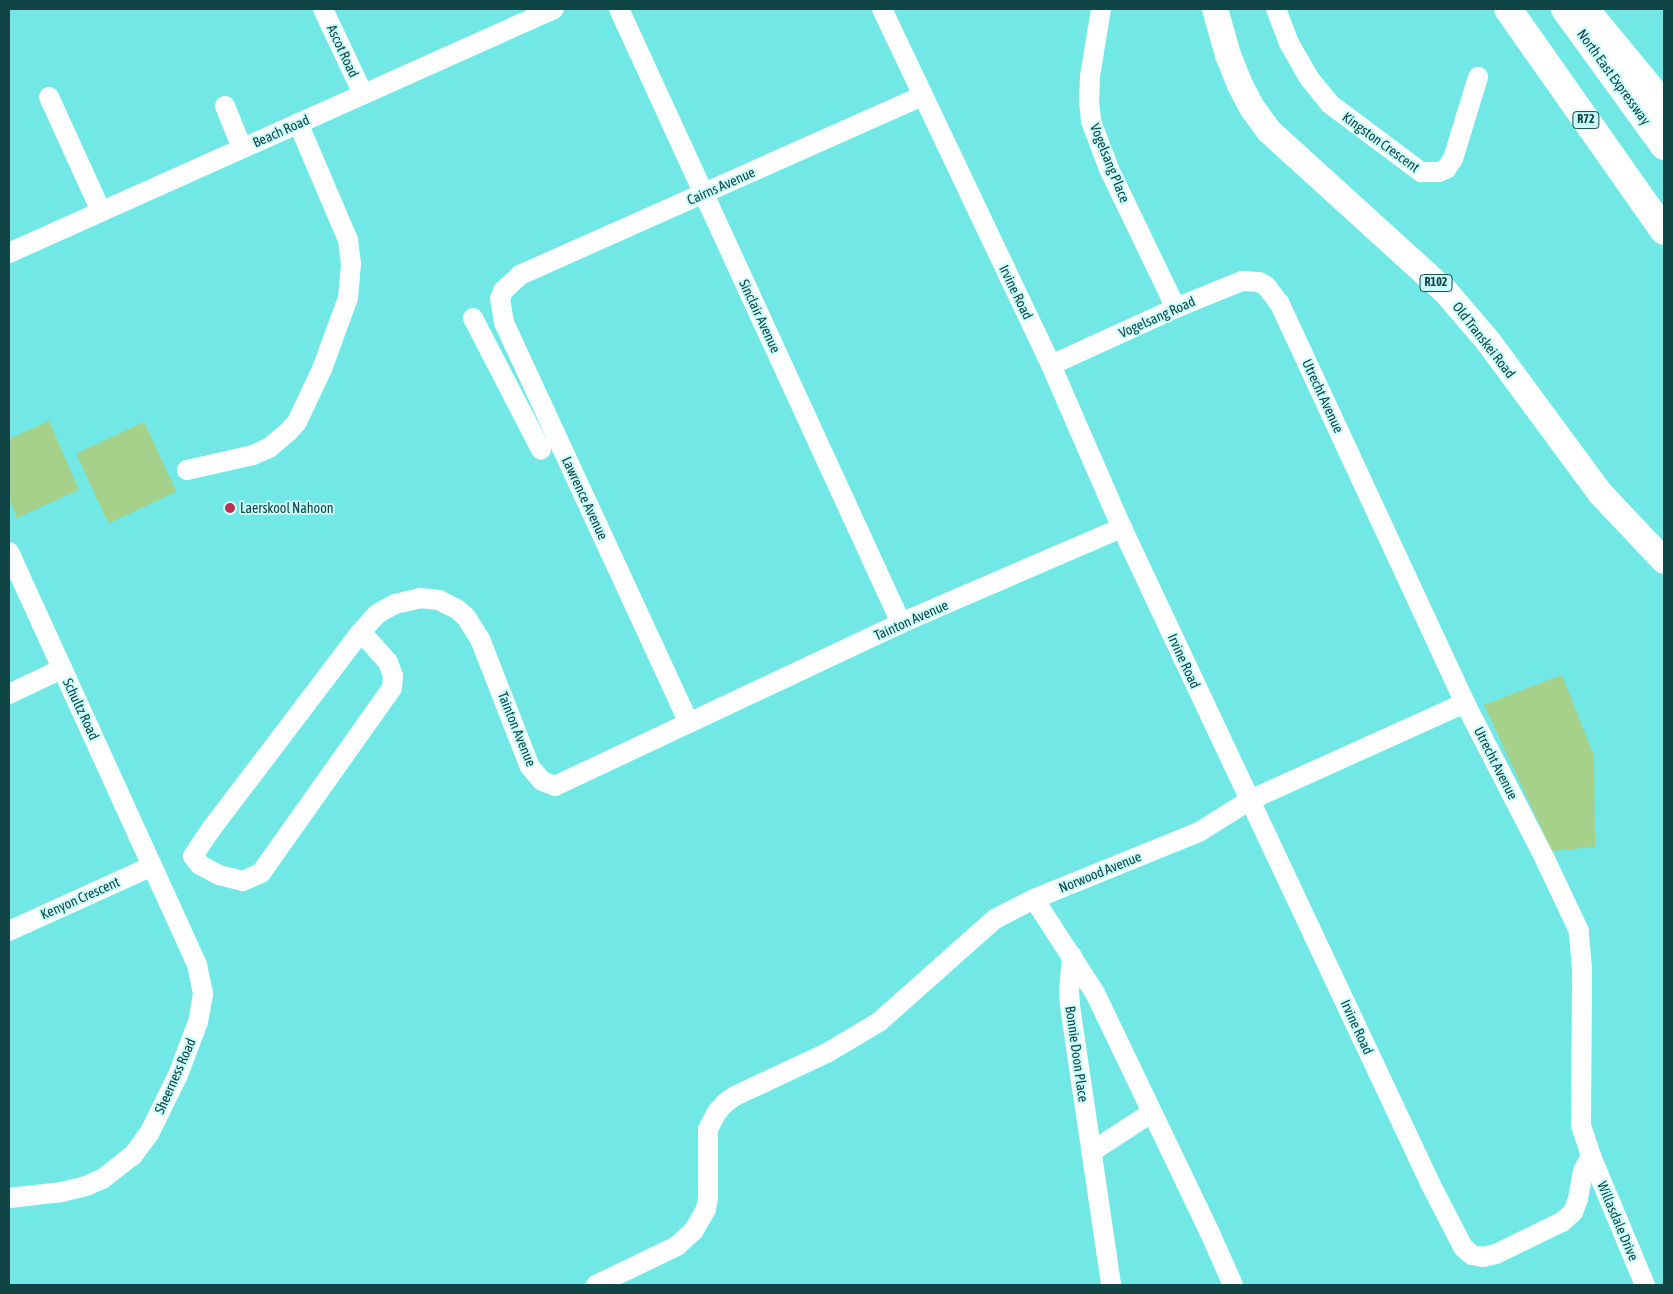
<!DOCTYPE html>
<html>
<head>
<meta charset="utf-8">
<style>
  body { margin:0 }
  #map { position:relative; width:1673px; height:1294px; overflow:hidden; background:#71e8e6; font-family:"Asap Condensed",sans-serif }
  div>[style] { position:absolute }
  .green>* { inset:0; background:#a6d18a; transform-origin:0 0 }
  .minor>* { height:20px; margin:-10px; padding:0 10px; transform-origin:10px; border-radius:10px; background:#fff }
  .major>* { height:26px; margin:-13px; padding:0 13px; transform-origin:13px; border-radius:13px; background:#fff }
  .highway>* { height:28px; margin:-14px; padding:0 14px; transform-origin:14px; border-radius:14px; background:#fff }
  .dots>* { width:14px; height:14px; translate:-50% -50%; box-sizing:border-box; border:2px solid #cafffd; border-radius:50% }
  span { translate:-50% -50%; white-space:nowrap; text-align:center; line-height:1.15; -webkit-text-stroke:4px #cafffd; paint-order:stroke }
  .shield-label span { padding:1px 4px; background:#cafffd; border:1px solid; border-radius:4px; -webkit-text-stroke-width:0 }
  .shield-label { font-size:12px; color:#104545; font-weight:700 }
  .street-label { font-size:14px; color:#104545 }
  .poi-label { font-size:14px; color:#104545 }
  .left { translate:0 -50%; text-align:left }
  .frame { position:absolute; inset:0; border:10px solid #104545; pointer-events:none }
</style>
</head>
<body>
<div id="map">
  <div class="green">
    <div style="clip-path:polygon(49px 421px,79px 490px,17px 518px,9px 499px,9px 439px)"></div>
    <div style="left:144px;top:422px;width:77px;height:75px;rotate:65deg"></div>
    <div style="clip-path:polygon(1562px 675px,1594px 756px,1595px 847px,1552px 851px,1484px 705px)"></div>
  </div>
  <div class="minor">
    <div style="left:323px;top:9px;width:94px;rotate:64.8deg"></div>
    <div style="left:619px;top:9px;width:676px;rotate:65.33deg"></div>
    <div style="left:882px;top:9px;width:394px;rotate:64.6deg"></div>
    <div style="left:1051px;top:365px;width:178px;rotate:66.5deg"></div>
    <div style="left:1122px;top:528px;width:726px;rotate:64.81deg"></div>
    <div style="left:1431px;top:1185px;width:70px;rotate:62.7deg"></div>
    <div style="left:1463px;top:1247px;width:12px;rotate:42deg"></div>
    <div style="left:1472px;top:1255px;width:11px;rotate:10deg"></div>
    <div style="left:1483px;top:1257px;width:13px;rotate:-13deg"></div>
    <div style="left:1496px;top:1254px;width:73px;rotate:-25.9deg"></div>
    <div style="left:1562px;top:1222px;width:15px;rotate:-42deg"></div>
    <div style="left:1573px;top:1212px;width:14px;rotate:-69deg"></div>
    <div style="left:1578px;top:1199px;width:28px;rotate:-80deg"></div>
    <div style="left:1583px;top:1171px;width:17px;rotate:-62deg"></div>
    <div style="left:1591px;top:1156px;width:33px;rotate:-108deg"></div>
    <div style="left:1581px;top:1125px;width:156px;rotate:-89.6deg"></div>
    <div style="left:1582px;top:969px;width:38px;rotate:-95deg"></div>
    <div style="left:1579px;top:931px;width:82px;rotate:-115.3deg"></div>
    <div style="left:1544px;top:857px;width:173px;rotate:-117.2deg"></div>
    <div style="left:1465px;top:703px;width:441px;rotate:-114.9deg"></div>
    <div style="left:1279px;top:303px;width:21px;rotate:-127deg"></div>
    <div style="left:1266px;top:286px;width:8px;rotate:-150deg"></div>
    <div style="left:1259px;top:282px;width:17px;rotate:-177deg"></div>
    <div style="left:1242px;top:281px;width:71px;rotate:157.8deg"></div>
    <div style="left:1176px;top:308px;width:137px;rotate:155.5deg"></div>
    <div style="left:1101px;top:9px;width:68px;rotate:99.3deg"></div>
    <div style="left:1090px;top:76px;width:25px;rotate:92deg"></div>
    <div style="left:1089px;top:101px;width:20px;rotate:84deg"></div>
    <div style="left:1091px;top:121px;width:51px;rotate:69.4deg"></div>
    <div style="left:1109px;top:169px;width:154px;rotate:64.3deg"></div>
    <div style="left:1276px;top:9px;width:36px;rotate:69deg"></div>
    <div style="left:1289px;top:43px;width:40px;rotate:60.3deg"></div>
    <div style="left:1309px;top:78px;width:33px;rotate:51deg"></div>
    <div style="left:1330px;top:104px;width:114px;rotate:36.8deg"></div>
    <div style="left:1421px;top:172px;width:18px"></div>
    <div style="left:1439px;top:172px;width:8px;rotate:-23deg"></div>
    <div style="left:1446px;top:169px;width:12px;rotate:-55deg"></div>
    <div style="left:1453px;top:159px;width:86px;rotate:-73deg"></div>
    <div style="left:49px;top:97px;width:125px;rotate:65.5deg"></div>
    <div style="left:225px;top:106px;width:45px;rotate:68deg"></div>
    <div style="left:9px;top:253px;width:597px;rotate:-24.12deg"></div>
    <div style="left:473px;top:318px;width:148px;rotate:62.7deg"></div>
    <div style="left:187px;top:470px;width:68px;rotate:-12.8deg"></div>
    <div style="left:253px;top:455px;width:17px;rotate:-24deg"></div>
    <div style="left:269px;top:448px;width:25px;rotate:-40deg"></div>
    <div style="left:288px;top:432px;width:13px;rotate:-48deg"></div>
    <div style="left:297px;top:422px;width:59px;rotate:-64.7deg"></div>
    <div style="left:322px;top:369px;width:76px;rotate:-69.9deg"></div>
    <div style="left:348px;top:298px;width:34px;rotate:-85deg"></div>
    <div style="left:351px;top:264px;width:24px;rotate:-97deg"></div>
    <div style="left:348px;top:240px;width:127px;rotate:-113.1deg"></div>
    <div style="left:9px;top:552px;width:454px;rotate:65.5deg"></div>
    <div style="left:197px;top:965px;width:30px;rotate:78deg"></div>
    <div style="left:203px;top:994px;width:28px;rotate:100deg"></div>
    <div style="left:198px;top:1022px;width:57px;rotate:110.7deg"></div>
    <div style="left:178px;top:1075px;width:64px;rotate:116.2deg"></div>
    <div style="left:150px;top:1132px;width:29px;rotate:126deg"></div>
    <div style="left:133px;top:1155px;width:39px;rotate:142deg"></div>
    <div style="left:102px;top:1179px;width:17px;rotate:156deg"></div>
    <div style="left:86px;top:1186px;width:25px;rotate:166deg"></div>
    <div style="left:62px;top:1192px;width:53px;rotate:173.5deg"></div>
    <div style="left:361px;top:632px;width:40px;rotate:48deg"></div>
    <div style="left:388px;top:662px;width:15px;rotate:70deg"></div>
    <div style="left:393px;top:676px;width:12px;rotate:95deg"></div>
    <div style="left:392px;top:688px;width:227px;rotate:125.3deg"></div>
    <div style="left:261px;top:873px;width:20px;rotate:156deg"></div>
    <div style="left:243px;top:881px;width:25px;rotate:-166deg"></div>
    <div style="left:219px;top:875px;width:21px;rotate:-152deg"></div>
    <div style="left:200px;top:865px;width:11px;rotate:-128deg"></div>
    <div style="left:193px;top:856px;width:34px;rotate:-56deg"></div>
    <div style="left:212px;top:828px;width:246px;rotate:-52.8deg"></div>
    <div style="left:361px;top:632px;width:24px;rotate:-48deg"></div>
    <div style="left:377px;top:614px;width:21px;rotate:-29deg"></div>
    <div style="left:395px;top:604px;width:26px;rotate:-13deg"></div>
    <div style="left:420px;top:598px;width:19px;rotate:6deg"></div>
    <div style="left:439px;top:600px;width:20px;rotate:27deg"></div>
    <div style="left:457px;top:609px;width:12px;rotate:42deg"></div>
    <div style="left:466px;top:617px;width:26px;rotate:58deg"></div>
    <div style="left:480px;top:639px;width:137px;rotate:68.7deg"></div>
    <div style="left:530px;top:767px;width:18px;rotate:49deg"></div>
    <div style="left:542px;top:781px;width:14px;rotate:21deg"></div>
    <div style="left:555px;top:786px;width:382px;rotate:-25.2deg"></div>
    <div style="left:901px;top:623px;width:241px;rotate:-23.3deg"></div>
    <div style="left:9px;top:694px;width:59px;rotate:-25.3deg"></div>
    <div style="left:689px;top:723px;width:441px;rotate:-114.8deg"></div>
    <div style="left:504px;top:323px;width:24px;rotate:-99deg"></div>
    <div style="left:500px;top:299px;width:9px;rotate:-69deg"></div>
    <div style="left:503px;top:291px;width:23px;rotate:-43deg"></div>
    <div style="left:520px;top:275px;width:440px;rotate:-24deg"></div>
    <div style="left:1034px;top:899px;width:112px;rotate:57deg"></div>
    <div style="left:1095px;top:993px;width:264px;rotate:64.4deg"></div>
    <div style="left:1209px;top:1231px;width:59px;rotate:66deg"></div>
    <div style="left:9px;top:931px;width:157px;rotate:-24.4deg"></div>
    <div style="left:1072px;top:956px;width:36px;rotate:95deg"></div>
    <div style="left:1069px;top:992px;width:21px;rotate:85deg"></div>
    <div style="left:1071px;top:1013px;width:275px;rotate:81.6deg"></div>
    <div style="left:1091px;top:1152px;width:72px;rotate:-33deg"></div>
    <div style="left:1591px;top:1156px;width:140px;rotate:67.3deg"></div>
    <div style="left:596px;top:1285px;width:90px;rotate:-25.7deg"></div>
    <div style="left:677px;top:1246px;width:23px;rotate:-43deg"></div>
    <div style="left:694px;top:1230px;width:24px;rotate:-60deg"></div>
    <div style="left:706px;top:1209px;width:11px;rotate:-80deg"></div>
    <div style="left:708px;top:1198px;width:69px;rotate:-90deg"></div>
    <div style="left:708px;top:1129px;width:19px;rotate:-62deg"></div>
    <div style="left:717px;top:1112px;width:12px;rotate:-48deg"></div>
    <div style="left:725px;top:1103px;width:12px;rotate:-35deg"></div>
    <div style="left:735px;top:1096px;width:102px;rotate:-25.1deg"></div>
    <div style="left:827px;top:1053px;width:61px;rotate:-30.8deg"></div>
    <div style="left:879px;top:1022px;width:155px;rotate:-41.6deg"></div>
    <div style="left:995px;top:919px;width:44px;rotate:-27.1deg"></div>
    <div style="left:1034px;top:899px;width:178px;rotate:-22.1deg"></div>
    <div style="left:1199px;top:832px;width:60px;rotate:-32.1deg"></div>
    <div style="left:1250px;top:800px;width:236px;rotate:-24.3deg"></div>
  </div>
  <div class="major">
    <div style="left:1215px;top:9px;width:48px;rotate:74.2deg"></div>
    <div style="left:1228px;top:55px;width:32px;rotate:68deg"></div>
    <div style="left:1240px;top:85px;width:27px;rotate:62deg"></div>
    <div style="left:1253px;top:109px;width:27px;rotate:54deg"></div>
    <div style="left:1269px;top:131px;width:239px;rotate:42.3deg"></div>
    <div style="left:1446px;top:292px;width:65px;rotate:49.4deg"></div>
    <div style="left:1488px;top:341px;width:189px;rotate:53.6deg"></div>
    <div style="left:1600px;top:493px;width:93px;rotate:46.7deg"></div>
  </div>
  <div class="highway">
    <div style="left:1508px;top:9px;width:271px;rotate:54.9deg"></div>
    <div style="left:1565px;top:9px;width:169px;rotate:54.1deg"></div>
    <div style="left:1593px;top:19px;width:112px;rotate:50.5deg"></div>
  </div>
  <div class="dots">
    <div style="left:230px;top:508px;background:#c0304f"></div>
  </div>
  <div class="shield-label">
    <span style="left:1586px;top:120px">R72</span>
    <span style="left:1436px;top:283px">R102</span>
  </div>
  <div class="street-label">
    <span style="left:343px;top:51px;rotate:65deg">Ascot Road</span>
    <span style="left:1614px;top:77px;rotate:54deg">North East Expressway</span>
    <span style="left:281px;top:131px;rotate:-24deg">Beach Road</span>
    <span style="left:1381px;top:142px;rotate:36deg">Kingston Crescent</span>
    <span style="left:1110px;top:163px;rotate:68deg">Vogelsang Place</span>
    <span style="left:721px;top:186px;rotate:-24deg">Cairns Avenue</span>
    <span style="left:1016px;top:292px;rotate:64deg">Irvine Road</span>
    <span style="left:760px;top:316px;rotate:65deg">Sinclair Avenue</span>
    <span style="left:1157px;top:317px;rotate:-24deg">Vogelsang Road</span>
    <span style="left:1484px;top:340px;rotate:52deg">Old Transkei Road</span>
    <span style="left:1323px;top:396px;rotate:65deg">Utrecht Avenue</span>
    <span style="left:585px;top:498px;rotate:65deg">Lawrence Avenue</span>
    <span style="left:911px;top:620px;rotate:-24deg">Tainton Avenue</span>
    <span style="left:1184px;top:661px;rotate:65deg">Irvine Road</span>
    <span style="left:81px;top:709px;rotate:65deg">Schultz Road</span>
    <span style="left:517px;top:729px;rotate:68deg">Tainton Avenue</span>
    <span style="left:1496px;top:763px;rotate:63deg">Utrecht Avenue</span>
    <span style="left:1100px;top:872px;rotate:-22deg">Norwood Avenue</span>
    <span style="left:80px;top:898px;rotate:-24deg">Kenyon Crescent</span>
    <span style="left:1357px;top:1027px;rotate:65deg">Irvine Road</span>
    <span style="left:1077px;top:1054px;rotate:82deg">Bonnie Doon Place</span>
    <span style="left:175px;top:1076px;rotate:-66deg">Sheerness Road</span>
    <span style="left:1618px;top:1221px;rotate:67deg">Willasdale Drive</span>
  </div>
  <div class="poi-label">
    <span class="left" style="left:240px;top:508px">Laerskool Nahoon</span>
  </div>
  <div class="frame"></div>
</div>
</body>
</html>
